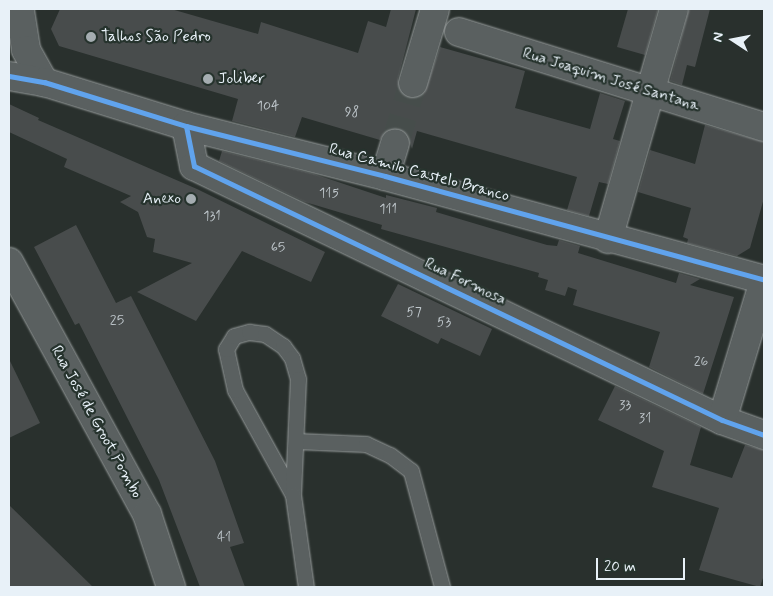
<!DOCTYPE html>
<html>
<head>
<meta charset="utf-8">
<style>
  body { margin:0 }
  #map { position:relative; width:773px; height:596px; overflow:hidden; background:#29302d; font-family:Mynerve,sans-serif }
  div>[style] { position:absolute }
  .building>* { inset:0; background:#484c4c }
  .street-tunnel>* { height:28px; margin-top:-14px; transform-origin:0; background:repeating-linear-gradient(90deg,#464d4b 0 28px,transparent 0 42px) }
  .roads { filter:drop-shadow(0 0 1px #959a9a) drop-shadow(0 0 1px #959a9a) }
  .lane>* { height:15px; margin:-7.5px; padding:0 7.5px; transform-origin:7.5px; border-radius:7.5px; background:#5a6060 }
  .street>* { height:28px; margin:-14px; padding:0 14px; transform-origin:14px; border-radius:14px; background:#5a6060 }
  .cycleway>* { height:5px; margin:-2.5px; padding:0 2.5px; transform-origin:2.5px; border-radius:2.5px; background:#60a3ed }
  .dots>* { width:14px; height:14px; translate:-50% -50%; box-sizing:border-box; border:2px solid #26332d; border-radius:50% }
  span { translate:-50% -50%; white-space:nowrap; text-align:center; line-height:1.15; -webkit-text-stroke:4.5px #26332d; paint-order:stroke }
  .number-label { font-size:14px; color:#c0c8cd }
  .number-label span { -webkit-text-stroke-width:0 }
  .poi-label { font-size:16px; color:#e8f1f8 }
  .left { translate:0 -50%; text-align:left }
  .right { translate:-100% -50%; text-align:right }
  .street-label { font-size:16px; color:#e8f1f8 }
  .frame { position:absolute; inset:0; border:10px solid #e8f1f8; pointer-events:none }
  .north { position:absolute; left:708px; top:15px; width:50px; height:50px; -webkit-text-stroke:4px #26332d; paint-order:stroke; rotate:281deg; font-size:14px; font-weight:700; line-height:20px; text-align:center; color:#e8f1f8 }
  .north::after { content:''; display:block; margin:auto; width:18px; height:22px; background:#e8f1f8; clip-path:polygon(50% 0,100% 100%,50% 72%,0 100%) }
  .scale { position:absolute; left:596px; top:558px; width:89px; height:22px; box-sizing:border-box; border:2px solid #e8f1f8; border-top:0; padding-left:6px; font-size:15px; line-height:18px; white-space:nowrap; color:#e8f1f8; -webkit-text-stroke:4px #26332d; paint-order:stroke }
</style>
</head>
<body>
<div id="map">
  <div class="building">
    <div style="clip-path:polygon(60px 9px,171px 9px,258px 34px,261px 22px,358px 53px,368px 21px,386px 27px,391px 9px,416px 9px,398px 79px,402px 94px,416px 98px,424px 94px,440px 47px,525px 71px,515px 108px,590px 129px,600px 93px,625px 101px,613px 139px,620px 141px,608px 184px,599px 182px,589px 216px,567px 210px,577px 177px,417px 131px,412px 149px,407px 134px,399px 129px,385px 132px,380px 140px,302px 117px,295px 137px,232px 121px,238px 99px,59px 46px,51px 29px)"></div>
    <div style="clip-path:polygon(628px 9px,658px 9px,645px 55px,617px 47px)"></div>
    <div style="clip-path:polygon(689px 9px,710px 9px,695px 67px,687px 65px,682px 85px,670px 81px)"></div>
    <div style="clip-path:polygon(9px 104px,39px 118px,38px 120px,197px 189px,325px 252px,311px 282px,242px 251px,196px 321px,137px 292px,192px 263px,153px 252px,155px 239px,147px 237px,138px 212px,120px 202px,131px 196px,64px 167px,67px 159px,9px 132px)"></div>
    <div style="clip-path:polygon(705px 125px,764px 142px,764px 198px,750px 248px,737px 256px,687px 243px,688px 239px,683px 237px,691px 208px,638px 192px,650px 150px,695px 164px)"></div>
    <div style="clip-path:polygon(222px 151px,314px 174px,386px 198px,386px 195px,437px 208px,436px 212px,547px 245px,557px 246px,559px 240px,580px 246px,578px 253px,676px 283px,679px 273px,700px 279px,690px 285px,734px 297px,703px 394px,649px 367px,660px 332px,573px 305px,577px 290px,568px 287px,565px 296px,545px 290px,548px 280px,538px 277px,539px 273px,381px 229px,382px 225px,305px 202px,219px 161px)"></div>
    <div style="clip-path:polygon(76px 225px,116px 303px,131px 296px,215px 461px,244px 543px,230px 547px,245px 587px,200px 587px,159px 480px,79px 323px,75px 325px,34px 247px)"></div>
    <div style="clip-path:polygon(398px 284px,492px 329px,480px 356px,441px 338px,438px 344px,381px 316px)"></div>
    <div style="clip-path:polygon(9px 359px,40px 423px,9px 438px)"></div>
    <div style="clip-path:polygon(615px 386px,701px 427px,690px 465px,732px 478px,745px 445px,764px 450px,764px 575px,760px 587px,699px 570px,719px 508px,652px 487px,664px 451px,598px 420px)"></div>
    <div style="clip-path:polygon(9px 505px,93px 587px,9px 587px)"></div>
  </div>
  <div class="street-tunnel">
    <div style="left:395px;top:144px;width:64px;rotate:-73.6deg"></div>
  </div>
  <div class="roads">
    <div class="lane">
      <div style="left:296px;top:441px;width:70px;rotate:2.5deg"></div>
      <div style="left:366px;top:444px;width:26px;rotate:25deg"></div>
      <div style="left:390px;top:455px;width:26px;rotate:37deg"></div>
      <div style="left:411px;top:471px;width:120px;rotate:75deg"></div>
      <div style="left:293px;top:495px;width:120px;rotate:-118.9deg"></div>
      <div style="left:235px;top:390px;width:42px;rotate:-102.4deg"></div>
      <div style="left:226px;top:349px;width:15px;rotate:-58deg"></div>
      <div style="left:234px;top:336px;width:16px;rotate:-15deg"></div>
      <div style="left:249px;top:332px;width:16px;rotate:7deg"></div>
      <div style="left:265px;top:334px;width:22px;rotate:34deg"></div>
      <div style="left:283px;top:346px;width:15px;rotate:53deg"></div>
      <div style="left:292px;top:358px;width:22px;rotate:74deg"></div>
      <div style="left:298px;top:379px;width:116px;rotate:92.5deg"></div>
      <div style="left:293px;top:495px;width:93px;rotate:82deg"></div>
    </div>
    <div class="street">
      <div style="left:20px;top:11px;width:39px;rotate:81deg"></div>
      <div style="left:26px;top:50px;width:37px;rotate:61deg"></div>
      <div style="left:459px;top:32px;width:319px;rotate:17.3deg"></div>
      <div style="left:9px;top:76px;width:36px;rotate:10deg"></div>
      <div style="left:44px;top:82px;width:149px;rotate:17.2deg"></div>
      <div style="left:186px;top:126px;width:205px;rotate:14.1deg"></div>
      <div style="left:385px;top:176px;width:393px;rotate:15.3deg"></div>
      <div style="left:413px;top:83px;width:77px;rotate:-73.4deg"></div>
      <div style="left:186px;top:126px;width:41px;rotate:78.7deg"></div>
      <div style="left:194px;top:166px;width:586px;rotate:25.69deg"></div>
      <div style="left:722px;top:420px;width:45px;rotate:19.7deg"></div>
      <div style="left:385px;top:176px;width:34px;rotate:-73deg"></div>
      <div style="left:608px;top:239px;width:239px;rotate:-74deg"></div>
      <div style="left:9px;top:262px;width:287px;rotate:61.3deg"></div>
      <div style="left:147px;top:514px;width:77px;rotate:71.8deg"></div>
      <div style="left:722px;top:420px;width:145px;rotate:-73.2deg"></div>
    </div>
  </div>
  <div class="cycleway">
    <div style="left:9px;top:76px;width:36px;rotate:10deg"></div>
    <div style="left:44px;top:82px;width:149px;rotate:17.2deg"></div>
    <div style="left:186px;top:126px;width:205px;rotate:14.1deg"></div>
    <div style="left:385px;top:176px;width:393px;rotate:15.3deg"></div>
    <div style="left:186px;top:126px;width:41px;rotate:78.7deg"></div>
    <div style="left:194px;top:166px;width:586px;rotate:25.69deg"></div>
    <div style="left:722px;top:420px;width:45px;rotate:19.7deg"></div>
  </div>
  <div class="dots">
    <div style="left:91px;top:37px;background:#a5adb1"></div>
    <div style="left:208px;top:79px;background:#a5adb1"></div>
    <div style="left:191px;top:199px;background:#a5adb1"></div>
  </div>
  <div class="number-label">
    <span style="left:268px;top:106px">104</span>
    <span style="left:352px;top:112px">98</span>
    <span style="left:329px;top:193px">115</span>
    <span style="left:388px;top:209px">111</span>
    <span style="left:212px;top:216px">131</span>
    <span style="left:278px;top:247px">65</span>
    <span style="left:414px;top:312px">57</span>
    <span style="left:117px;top:320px">25</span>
    <span style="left:444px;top:322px">53</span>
    <span style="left:701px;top:361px">26</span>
    <span style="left:625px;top:405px">33</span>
    <span style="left:645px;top:418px">31</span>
    <span style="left:224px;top:537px">41</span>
  </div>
  <div class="poi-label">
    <span class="left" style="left:101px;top:37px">Talhos São Pedro</span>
    <span class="left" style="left:218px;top:79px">Joliber</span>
    <span class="right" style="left:181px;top:199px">Anexo</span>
  </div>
  <div class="street-label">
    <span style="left:611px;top:80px;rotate:17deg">Rua Joaquim José Santana</span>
    <span style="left:419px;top:173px;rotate:15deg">Rua Camilo Castelo Branco</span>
    <span style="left:465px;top:282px;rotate:26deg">Rua Formosa</span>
    <span style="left:96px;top:422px;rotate:61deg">Rua José de Groot Pombo</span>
  </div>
  <div class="frame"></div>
  <div class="north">N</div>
  <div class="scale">20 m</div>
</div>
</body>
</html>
